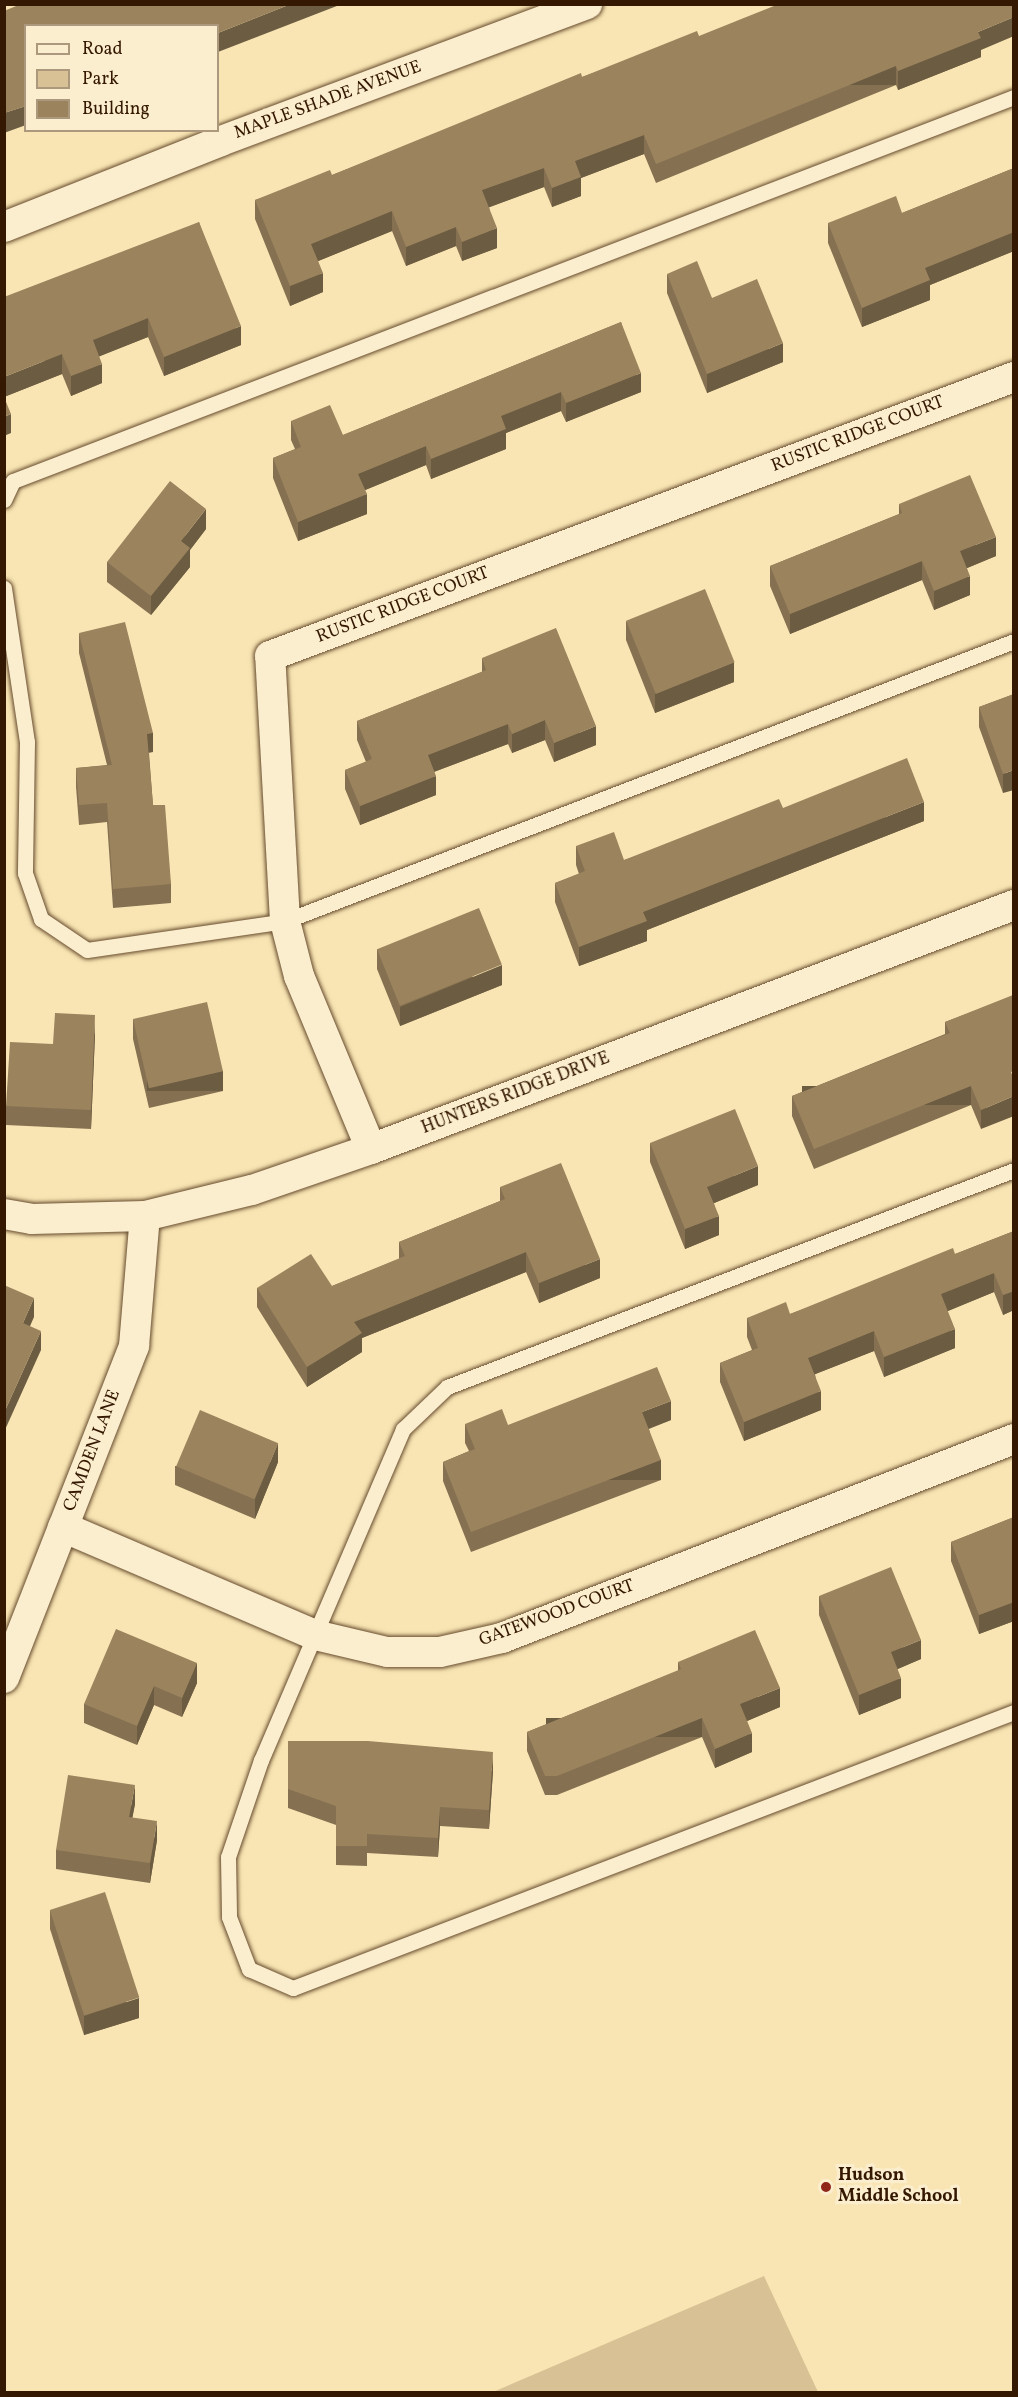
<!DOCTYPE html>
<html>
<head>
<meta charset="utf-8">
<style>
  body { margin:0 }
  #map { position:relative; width:1018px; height:2397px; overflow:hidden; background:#f9e5b3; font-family:Vollkorn,serif }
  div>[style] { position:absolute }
  .green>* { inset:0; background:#d8c295 }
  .roads { filter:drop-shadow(0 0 2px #664b2e) drop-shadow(0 0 2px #664b2e) }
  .service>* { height:15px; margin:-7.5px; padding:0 7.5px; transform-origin:7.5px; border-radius:7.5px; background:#fbeece }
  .minor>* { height:30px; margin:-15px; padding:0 15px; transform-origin:15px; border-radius:15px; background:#fbeece }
  .wall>* { inset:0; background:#857151 }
  .shaded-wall>* { inset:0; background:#6c5c42; transform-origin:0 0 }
  .building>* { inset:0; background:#9b835e; transform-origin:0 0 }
  .dots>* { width:16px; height:16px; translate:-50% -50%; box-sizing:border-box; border:3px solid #fbeece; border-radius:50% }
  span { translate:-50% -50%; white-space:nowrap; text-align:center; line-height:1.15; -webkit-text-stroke:6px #fbeece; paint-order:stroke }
  .street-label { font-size:18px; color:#351802 }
  .poi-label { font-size:18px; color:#351802; font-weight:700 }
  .left { translate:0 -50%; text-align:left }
  .frame { position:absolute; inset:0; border:6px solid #351802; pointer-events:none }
  .legend { position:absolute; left:24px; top:24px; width:195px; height:108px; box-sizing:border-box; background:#fbeece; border:2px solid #ac987c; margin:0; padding:8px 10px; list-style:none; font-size:18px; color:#351802 }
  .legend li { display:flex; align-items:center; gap:12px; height:30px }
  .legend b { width:30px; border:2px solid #ac987c }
</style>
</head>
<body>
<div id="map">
  <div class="green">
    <div style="clip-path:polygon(764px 2276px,818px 2392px,493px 2392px)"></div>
  </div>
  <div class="roads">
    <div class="service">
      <div style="left:4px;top:500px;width:21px;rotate:-65deg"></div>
      <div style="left:13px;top:481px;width:1072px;rotate:-20.99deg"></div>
      <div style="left:4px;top:588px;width:156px;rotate:81.5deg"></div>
      <div style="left:27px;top:742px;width:131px;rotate:90.9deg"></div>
      <div style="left:25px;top:873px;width:49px;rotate:70.8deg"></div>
      <div style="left:41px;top:919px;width:55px;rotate:34deg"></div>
      <div style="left:87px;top:950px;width:200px;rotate:-8.3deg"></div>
      <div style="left:285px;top:921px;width:781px;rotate:-21.01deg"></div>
      <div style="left:1014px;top:1170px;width:607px;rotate:159.06deg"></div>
      <div style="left:447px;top:1387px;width:61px;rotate:136.3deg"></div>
      <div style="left:403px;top:1429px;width:360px;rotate:113.2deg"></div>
      <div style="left:261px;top:1760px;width:102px;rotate:108.8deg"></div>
      <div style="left:228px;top:1857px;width:60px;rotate:89deg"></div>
      <div style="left:229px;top:1917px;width:56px;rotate:69deg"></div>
      <div style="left:249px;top:1969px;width:48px;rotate:23.4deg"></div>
      <div style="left:293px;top:1988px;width:772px;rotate:-20.95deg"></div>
    </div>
    <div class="minor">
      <div style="left:4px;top:227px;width:233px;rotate:-21.6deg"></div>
      <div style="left:221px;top:141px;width:391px;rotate:-20.5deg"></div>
      <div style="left:371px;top:1149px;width:187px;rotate:-112.6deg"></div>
      <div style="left:299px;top:976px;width:57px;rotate:-104.3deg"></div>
      <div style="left:285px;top:921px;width:265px;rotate:-93.2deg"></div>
      <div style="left:270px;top:656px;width:795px;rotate:-20.56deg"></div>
      <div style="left:4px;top:1214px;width:28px;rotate:10deg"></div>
      <div style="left:32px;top:1219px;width:113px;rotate:-1.5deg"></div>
      <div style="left:145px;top:1216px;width:110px;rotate:-13.7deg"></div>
      <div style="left:252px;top:1190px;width:126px;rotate:-19deg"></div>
      <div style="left:371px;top:1149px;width:688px;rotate:-20.78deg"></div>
      <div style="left:63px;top:1527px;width:274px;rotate:23.2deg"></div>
      <div style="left:315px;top:1635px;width:74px;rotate:13.3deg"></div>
      <div style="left:387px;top:1652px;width:53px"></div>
      <div style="left:440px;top:1652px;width:64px;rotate:-12.7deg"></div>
      <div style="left:502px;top:1638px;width:549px;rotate:-21.24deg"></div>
      <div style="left:4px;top:1678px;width:357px;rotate:-68.6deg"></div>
      <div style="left:134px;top:1346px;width:130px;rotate:-85.2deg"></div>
    </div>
  </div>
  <div class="wall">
    <div style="clip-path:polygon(699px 36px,981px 50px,981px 57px,898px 90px,896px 85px,656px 183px,644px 154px,581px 178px,581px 196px,552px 207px,544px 187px,489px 207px,497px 248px,462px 261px,456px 246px,406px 266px,392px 231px,318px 261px,323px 292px,290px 306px,255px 219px,255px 200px,332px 175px,582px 77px)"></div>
    <div style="clip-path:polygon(1014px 168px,1014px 251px,930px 285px,930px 300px,862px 327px,828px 243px,828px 223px,902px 213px)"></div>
    <div style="clip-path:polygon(199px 222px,241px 345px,164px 376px,148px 337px,99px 356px,102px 383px,71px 396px,62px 374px,4px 397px)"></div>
    <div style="clip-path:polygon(667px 274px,712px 298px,783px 362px,707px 393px,667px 293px)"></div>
    <div style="clip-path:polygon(621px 322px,641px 392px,566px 422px,561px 411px,506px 433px,506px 449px,431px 479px,426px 465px,365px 490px,367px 514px,298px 541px,273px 478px,273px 458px,295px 449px,291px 440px,291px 421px,343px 435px)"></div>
    <div style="clip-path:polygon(899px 504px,996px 556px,967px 568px,970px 595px,934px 610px,922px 580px,790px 634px,770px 586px,770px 566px,899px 514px)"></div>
    <div style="clip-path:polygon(206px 529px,190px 550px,190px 567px,151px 615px,107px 582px,107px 562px)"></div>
    <div style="clip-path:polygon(626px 621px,734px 682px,655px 713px,626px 640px)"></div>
    <div style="clip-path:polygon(79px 633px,153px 752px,149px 753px,153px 805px,171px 884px,171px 903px,113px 908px,107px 822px,79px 825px,76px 787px,76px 768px,107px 765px,79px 653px)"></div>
    <div style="clip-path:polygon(482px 658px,596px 745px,554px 762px,545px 740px,512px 753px,508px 744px,434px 772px,436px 795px,360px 825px,345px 789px,345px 770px,366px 762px,357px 740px,357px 721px,482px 672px)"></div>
    <div style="clip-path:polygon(1014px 694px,1003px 793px,979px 727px,979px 707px)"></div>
    <div style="clip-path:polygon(783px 808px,924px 821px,647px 930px,647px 941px,579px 966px,555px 902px,555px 883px,579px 874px,576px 865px,576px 846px,624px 860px)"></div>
    <div style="clip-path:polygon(377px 949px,502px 985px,400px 1026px,377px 969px)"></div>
    <div style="clip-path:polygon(1014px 996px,981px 1129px,971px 1105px,814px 1169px,792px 1116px,792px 1096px,945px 1034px,945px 1022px)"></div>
    <div style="clip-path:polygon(133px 1019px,223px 1091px,149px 1108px,133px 1039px)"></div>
    <div style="clip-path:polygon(95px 1034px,91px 1129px,6px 1125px,6px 1106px,53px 1044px)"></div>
    <div style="clip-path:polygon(650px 1143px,758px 1185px,714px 1203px,719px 1235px,685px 1249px,650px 1162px)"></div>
    <div style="clip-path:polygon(500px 1187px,600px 1278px,539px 1303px,526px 1272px,362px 1338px,362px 1352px,307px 1387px,257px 1307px,257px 1288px,332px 1286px,399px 1259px,399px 1242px,500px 1201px)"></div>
    <div style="clip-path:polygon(1014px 1231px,1014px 1310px,1003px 1315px,994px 1292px,947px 1311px,955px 1348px,884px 1377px,874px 1351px,815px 1374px,821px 1410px,744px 1441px,720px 1382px,720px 1363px,752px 1350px,747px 1337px,747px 1318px,790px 1314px,955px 1254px)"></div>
    <div style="clip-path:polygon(671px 1420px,649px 1429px,661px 1480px,471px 1552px,443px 1481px,443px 1462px,469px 1451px,465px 1443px,465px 1424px,508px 1425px)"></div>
    <div style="clip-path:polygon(278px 1462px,255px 1519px,175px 1485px,175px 1466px)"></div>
    <div style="clip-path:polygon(1014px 1517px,1014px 1621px,979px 1634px,951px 1561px,951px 1542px)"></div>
    <div style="clip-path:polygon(819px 1596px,921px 1659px,897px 1669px,901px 1698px,859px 1715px,819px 1615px)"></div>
    <div style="clip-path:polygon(678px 1662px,780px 1707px,747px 1721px,752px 1752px,715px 1768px,702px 1737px,557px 1795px,545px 1795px,527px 1751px,527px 1732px,678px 1671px)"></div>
    <div style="clip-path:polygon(197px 1663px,197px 1683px,182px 1717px,154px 1705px,137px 1745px,84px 1723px,84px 1704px)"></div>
    <div style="clip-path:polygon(288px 1741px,493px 1771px,489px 1829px,440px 1826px,438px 1857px,367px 1853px,367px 1866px,336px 1865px,336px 1825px,288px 1808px)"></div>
    <div style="clip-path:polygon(135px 1804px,132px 1818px,157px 1840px,150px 1883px,56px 1869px,56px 1850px)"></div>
    <div style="clip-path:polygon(50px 1910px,139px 2018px,84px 2035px,50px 1929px)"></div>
  </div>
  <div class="shaded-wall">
    <div style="clip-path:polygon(291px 4px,342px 4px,218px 52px,218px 33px)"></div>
    <div style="clip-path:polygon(1014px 17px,1014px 36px,981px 50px,981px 57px,898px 90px,898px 71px,978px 32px)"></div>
    <div style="left:896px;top:66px;width:19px;height:259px;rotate:90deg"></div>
    <div style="clip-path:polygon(26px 106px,26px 125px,4px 133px,4px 113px)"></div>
    <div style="clip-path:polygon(644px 135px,644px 154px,581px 178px,581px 196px,552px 207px,552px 188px,575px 161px)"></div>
    <div style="clip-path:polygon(544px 168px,544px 187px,482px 210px,482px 190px)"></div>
    <div style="clip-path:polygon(392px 211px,392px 231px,311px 264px,311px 244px)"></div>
    <div style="clip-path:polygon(456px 227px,456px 246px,406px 266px,406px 247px)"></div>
    <div style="clip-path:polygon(497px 228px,497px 248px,462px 261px,462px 242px)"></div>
    <div style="clip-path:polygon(1014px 232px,1014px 251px,930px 285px,930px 300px,862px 327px,862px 308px,925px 268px)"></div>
    <div style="clip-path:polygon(323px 273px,323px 292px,290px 306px,290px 286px)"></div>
    <div style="clip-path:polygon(148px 318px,148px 337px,93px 359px,93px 340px)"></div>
    <div style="clip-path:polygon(241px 326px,241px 345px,164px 376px,164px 357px)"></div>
    <div style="clip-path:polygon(783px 343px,783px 362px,707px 393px,707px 374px)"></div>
    <div style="clip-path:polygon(62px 354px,62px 374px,4px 397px,4px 377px)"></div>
    <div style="clip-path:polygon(102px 364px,102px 383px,71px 396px,71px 376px)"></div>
    <div style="clip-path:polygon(641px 373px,641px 392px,566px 422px,566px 403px)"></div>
    <div style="clip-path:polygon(561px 392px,561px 411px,506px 433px,506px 449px,431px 479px,431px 459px,501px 416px)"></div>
    <div style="clip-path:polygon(11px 414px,11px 433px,4px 436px,4px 417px)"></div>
    <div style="clip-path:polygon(426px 446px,426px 465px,358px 493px,358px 474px)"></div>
    <div style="clip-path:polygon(367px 494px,367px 514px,298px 541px,298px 522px)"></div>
    <div style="clip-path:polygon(206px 509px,206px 529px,190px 550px,190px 567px,151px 615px,151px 596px,181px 541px)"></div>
    <div style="clip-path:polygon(996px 537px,996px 556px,960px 571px,960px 551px)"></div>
    <div style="clip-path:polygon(922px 561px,922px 580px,790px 634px,790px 614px)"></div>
    <div style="clip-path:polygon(970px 576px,970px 595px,934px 610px,934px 591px)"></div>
    <div style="clip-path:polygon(734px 662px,734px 682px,655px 713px,655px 694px)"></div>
    <div style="clip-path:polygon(545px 720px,545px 740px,512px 753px,512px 734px)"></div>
    <div style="clip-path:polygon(508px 724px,508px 744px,428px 774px,428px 755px)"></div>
    <div style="clip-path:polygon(596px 726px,596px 745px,554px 762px,554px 743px)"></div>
    <div style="left:153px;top:733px;width:19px;height:6px;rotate:90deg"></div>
    <div style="clip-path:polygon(1014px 770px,1014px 790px,1003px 793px,1003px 774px)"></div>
    <div style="clip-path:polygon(436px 776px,436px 795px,360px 825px,360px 806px)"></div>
    <div style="clip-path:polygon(924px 802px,924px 821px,647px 930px,647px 941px,579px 966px,579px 947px,643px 912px)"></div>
    <div style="clip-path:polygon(502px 965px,502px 985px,400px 1026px,400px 1007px)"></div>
    <div style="clip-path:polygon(95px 1015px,95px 1034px,91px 1129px,91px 1110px)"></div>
    <div style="left:223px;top:1071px;width:20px;height:76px;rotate:90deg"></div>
    <div style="left:971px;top:1086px;width:19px;height:169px;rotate:90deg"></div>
    <div style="clip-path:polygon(1014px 1096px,1014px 1116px,981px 1129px,981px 1110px)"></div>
    <div style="clip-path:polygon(758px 1166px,758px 1185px,707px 1206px,707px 1187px)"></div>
    <div style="clip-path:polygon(719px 1216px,719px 1235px,685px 1249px,685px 1229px)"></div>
    <div style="clip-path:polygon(526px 1252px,526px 1272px,362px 1338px,362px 1352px,307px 1387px,307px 1367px,354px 1322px)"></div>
    <div style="clip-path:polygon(600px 1259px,600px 1278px,539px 1303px,539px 1283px)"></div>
    <div style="clip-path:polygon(994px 1273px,994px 1292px,941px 1314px,941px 1294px)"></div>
    <div style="clip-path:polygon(1014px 1291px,1014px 1310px,1003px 1315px,1003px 1295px)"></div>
    <div style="clip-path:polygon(34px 1298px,34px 1317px,23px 1342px,23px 1323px)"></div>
    <div style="clip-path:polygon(955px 1329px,955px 1348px,884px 1377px,884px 1357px)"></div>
    <div style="clip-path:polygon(41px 1331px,41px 1350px,4px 1432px,4px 1413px)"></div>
    <div style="clip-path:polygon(874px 1331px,874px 1351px,808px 1377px,808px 1358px)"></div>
    <div style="clip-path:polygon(821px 1391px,821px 1410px,744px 1441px,744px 1422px)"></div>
    <div style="clip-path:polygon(671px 1401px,671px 1420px,642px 1431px,642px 1412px)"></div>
    <div style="clip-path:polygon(278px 1443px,278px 1462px,255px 1519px,255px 1499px)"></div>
    <div style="left:661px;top:1460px;width:20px;height:203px;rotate:90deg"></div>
    <div style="clip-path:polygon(1014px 1602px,1014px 1621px,979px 1634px,979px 1615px)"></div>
    <div style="clip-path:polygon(921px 1640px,921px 1659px,891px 1672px,891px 1652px)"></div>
    <div style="clip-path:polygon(197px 1663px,197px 1683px,182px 1717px,182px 1698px)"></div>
    <div style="clip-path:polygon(901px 1678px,901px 1698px,859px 1715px,859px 1695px)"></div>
    <div style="clip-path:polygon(154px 1686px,154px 1705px,137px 1745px,137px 1726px)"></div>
    <div style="clip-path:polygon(780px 1688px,780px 1707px,740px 1724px,740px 1704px)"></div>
    <div style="left:702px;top:1718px;width:19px;height:156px;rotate:90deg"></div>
    <div style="clip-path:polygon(752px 1733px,752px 1752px,715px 1768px,715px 1749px)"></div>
    <div style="clip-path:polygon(493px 1752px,493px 1771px,489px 1829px,489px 1810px)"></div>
    <div style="clip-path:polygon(135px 1785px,135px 1804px,129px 1836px,129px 1817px)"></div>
    <div style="clip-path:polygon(440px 1807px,440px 1826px,438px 1857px,438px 1838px)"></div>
    <div style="clip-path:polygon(157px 1821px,157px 1840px,150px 1883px,150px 1863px)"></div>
    <div style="clip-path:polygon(139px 1998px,139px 2018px,84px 2035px,84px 2016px)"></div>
  </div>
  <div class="building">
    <div style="clip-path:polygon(21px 4px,82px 4px,83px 6px,86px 4px,291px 4px,218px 33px,218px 26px,26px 26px,26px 106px,4px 113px,4px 11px)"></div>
    <div style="clip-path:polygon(779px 4px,1014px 4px,1014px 17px,978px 32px,981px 38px,898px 71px,896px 66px,656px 164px,644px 135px,575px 161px,581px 177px,552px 188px,544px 168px,482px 190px,497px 228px,462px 242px,456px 227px,406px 247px,392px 211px,311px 244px,323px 273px,290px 286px,255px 200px,330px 170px,332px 175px,581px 73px,582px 77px,697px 31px,699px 36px)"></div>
    <div style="clip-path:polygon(1014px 168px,1014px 232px,925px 268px,930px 280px,862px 308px,828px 223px,896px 196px,902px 213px)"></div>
    <div style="clip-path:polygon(199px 222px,241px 326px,164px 357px,148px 318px,93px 340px,102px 364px,71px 376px,62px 354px,4px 377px,4px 297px)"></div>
    <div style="clip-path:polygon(697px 261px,712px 298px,757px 279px,783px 343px,707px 374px,667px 274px)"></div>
    <div style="clip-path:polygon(621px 322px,641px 373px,566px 403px,561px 392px,501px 416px,506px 429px,431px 459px,426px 446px,358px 474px,367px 494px,298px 522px,273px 458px,301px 447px,291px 421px,330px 405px,343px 435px)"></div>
    <div style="clip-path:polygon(4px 397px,11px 414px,4px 417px)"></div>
    <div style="clip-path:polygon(970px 475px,996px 537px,960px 551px,970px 576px,934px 591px,922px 561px,790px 614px,770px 566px,902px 513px,899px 504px)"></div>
    <div style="clip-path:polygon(170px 481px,206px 509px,181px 541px,190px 548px,151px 596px,107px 562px)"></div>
    <div style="left:705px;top:589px;width:79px;height:85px;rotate:68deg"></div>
    <div style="clip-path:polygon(125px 622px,153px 733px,147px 734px,153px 805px,165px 805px,171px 884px,113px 889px,107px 803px,79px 805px,76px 768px,112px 765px,79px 633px)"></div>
    <div style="clip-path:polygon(556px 628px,596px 726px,554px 743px,545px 720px,512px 734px,508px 724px,428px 755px,436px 776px,360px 806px,345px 770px,372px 759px,357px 721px,486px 670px,482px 658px)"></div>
    <div style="clip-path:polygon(1014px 694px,1014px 770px,1003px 774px,979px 707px)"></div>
    <div style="clip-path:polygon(907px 758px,924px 802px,643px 912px,647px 921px,579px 947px,555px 883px,585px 871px,576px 846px,614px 832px,624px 860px,779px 799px,783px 808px)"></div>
    <div style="left:479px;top:908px;width:61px;height:110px;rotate:68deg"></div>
    <div style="clip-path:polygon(1013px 995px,1014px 1071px,1011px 1072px,1014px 1079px,1014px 1096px,981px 1110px,971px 1086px,814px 1149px,792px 1096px,950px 1033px,945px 1022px)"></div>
    <div style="left:207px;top:1002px;width:71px;height:76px;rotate:77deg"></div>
    <div style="clip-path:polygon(55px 1013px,95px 1015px,91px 1110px,6px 1106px,10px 1042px,53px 1044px)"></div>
    <div style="clip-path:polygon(735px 1109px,758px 1166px,707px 1187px,719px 1216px,685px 1229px,650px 1143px)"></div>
    <div style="clip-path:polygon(561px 1163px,600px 1259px,539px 1283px,526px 1252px,354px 1322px,362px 1333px,307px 1367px,257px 1288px,311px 1254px,332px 1286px,405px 1256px,399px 1242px,505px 1199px,500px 1187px)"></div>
    <div style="clip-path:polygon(1014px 1231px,1014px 1291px,1003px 1295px,994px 1273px,941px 1294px,955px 1329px,884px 1357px,874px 1331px,808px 1358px,821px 1391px,744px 1422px,720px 1363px,758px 1348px,747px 1318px,786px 1302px,790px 1314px,953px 1248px,955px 1254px)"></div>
    <div style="clip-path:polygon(4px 1285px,34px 1298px,23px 1323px,41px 1331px,4px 1413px)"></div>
    <div style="clip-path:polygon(657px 1367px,671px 1401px,642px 1412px,661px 1460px,471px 1532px,443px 1462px,475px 1449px,465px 1424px,502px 1409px,508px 1425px)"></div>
    <div style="left:200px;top:1410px;width:85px;height:61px;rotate:23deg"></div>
    <div style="clip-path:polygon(1014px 1517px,1014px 1602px,979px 1615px,951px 1542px)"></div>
    <div style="clip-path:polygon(891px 1567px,921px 1640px,891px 1652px,901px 1678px,859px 1695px,819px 1596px)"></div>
    <div style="clip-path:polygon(116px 1629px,197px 1663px,182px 1698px,154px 1686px,137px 1726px,84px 1704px)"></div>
    <div style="clip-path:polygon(755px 1630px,780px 1688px,740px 1704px,752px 1733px,715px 1749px,702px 1718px,557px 1776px,545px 1776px,527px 1732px,681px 1669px,678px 1662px)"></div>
    <div style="clip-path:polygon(288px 1741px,368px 1741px,493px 1752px,489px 1810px,440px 1807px,438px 1838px,367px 1834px,367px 1846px,336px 1846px,336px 1806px,288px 1789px)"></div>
    <div style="clip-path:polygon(68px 1775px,135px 1785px,129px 1817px,157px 1821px,150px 1863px,56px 1850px)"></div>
    <div style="left:105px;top:1892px;width:111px;height:58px;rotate:72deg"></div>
  </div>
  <div class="dots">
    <div style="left:826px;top:2187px;background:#8f2418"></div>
  </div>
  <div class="street-label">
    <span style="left:328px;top:101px;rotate:-20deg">MAPLE SHADE AVENUE</span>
    <span style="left:858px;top:435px;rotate:-21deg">RUSTIC RIDGE COURT</span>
    <span style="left:403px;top:606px;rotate:-21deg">RUSTIC RIDGE COURT</span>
    <span style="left:516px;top:1094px;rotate:-21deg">HUNTERS RIDGE DRIVE</span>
    <span style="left:93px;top:1451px;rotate:-69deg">CAMDEN LANE</span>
    <span style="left:557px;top:1614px;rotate:-20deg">GATEWOOD COURT</span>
  </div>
  <div class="poi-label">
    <span class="left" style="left:838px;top:2187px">Hudson<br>Middle School</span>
  </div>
  <div class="frame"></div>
  <ul class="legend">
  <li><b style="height:8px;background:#fbeece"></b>Road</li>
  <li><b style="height:16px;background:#d8c295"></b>Park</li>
  <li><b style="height:16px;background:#9b835e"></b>Building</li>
  </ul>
</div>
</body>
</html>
